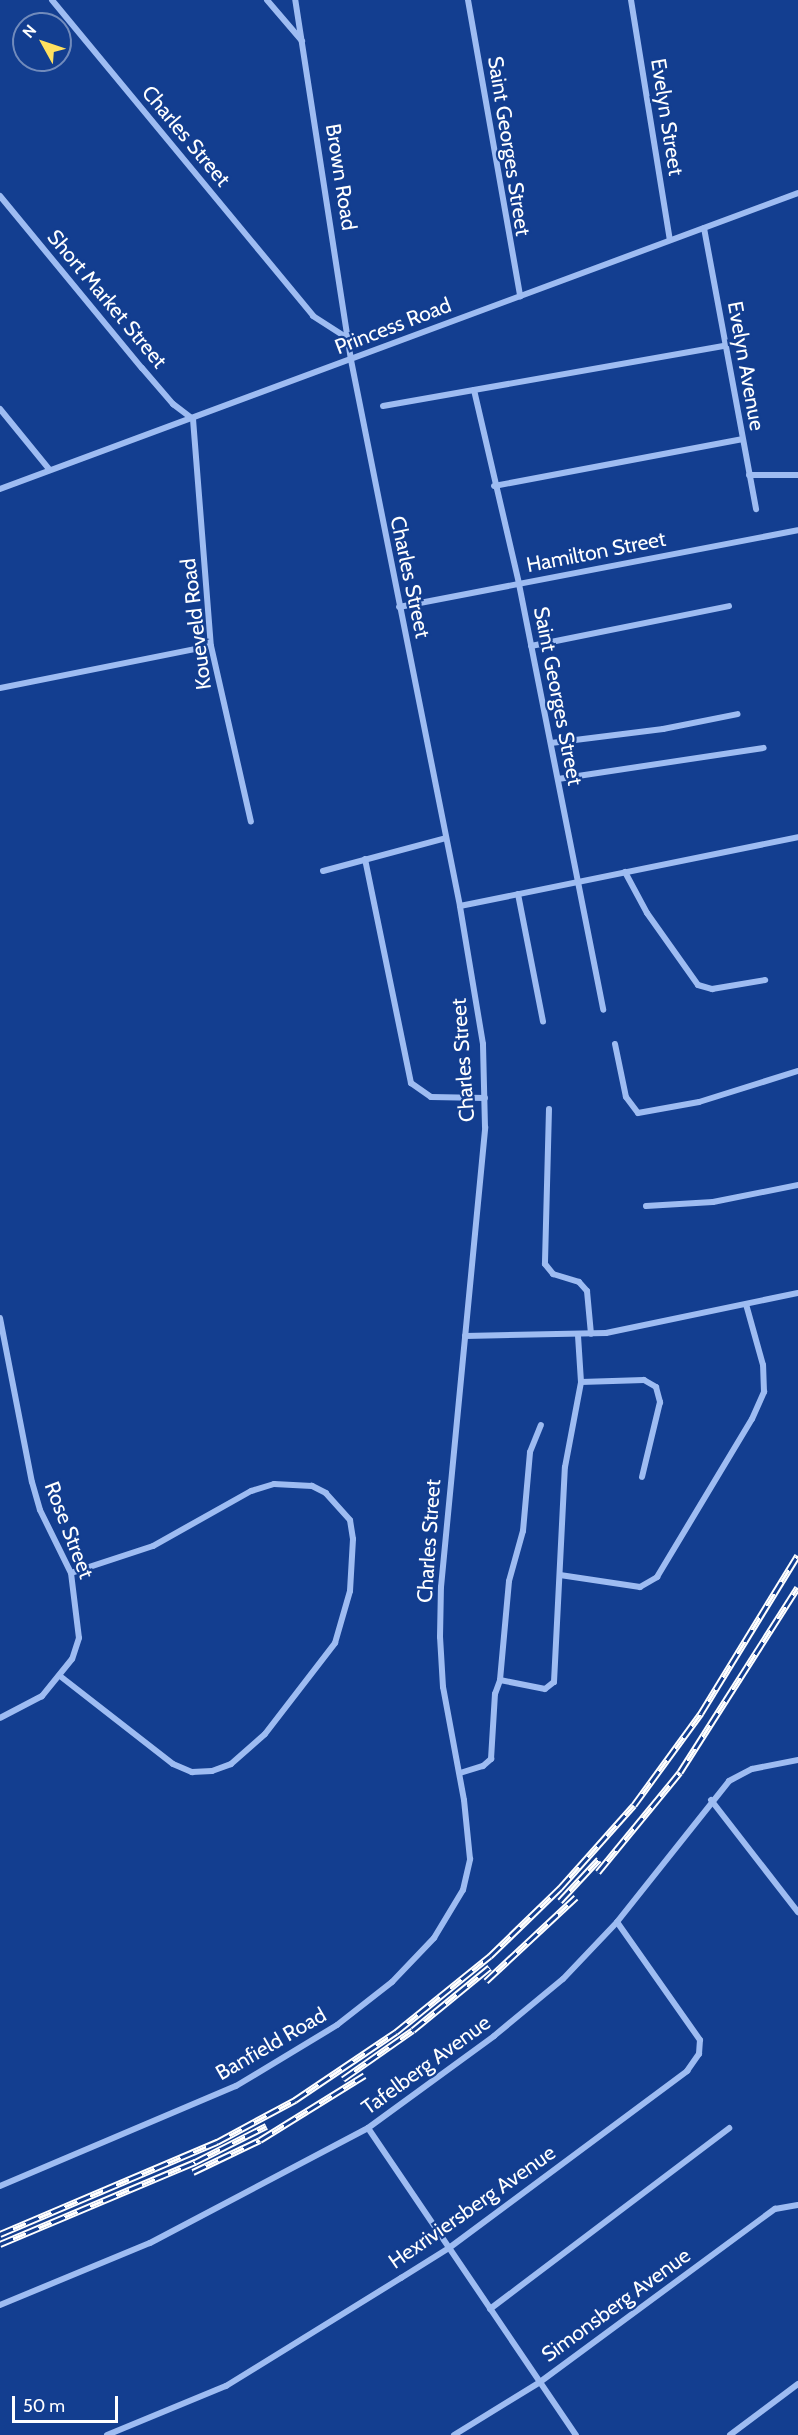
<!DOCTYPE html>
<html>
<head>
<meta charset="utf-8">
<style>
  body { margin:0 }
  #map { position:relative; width:798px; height:2435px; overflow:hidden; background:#133e90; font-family:Cabin,sans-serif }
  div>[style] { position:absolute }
  .minor>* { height:6px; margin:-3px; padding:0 3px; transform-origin:3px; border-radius:3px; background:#9ebcf2 }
  .rail>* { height:7px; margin-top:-3.5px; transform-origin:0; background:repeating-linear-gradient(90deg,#133e90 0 14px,#fff 0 28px); box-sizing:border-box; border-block:2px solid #fff }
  span { translate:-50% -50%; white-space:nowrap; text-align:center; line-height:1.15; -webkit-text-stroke:4.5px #133e90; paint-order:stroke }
  .street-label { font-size:21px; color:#fff }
  .north { position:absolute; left:12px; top:12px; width:60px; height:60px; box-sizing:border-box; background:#133e90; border:2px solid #718bbc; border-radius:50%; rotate:310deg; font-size:16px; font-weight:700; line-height:24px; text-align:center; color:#fff }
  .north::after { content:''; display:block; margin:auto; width:21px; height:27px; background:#ffe05f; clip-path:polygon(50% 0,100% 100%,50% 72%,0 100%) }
  .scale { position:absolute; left:12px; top:2396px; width:106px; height:27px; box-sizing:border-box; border:3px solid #fff; border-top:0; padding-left:8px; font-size:18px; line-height:21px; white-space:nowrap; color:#fff; -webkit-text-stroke:4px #133e90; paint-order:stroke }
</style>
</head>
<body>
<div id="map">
  <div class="minor">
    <div style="left:52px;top:0;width:410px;rotate:50.4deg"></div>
    <div style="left:313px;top:316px;width:43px;rotate:32.6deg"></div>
    <div style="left:267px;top:0;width:54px;rotate:49.5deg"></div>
    <div style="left:468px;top:0;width:301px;rotate:80deg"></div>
    <div style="left:631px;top:0;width:243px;rotate:80.8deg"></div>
    <div style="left:0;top:196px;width:223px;rotate:50.5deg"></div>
    <div style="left:142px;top:368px;width:48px;rotate:49.3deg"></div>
    <div style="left:173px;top:404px;width:25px;rotate:37deg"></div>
    <div style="left:193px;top:419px;width:228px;rotate:85.5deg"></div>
    <div style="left:211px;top:646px;width:180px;rotate:77.2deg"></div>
    <div style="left:704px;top:228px;width:286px;rotate:79.5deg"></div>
    <div style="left:474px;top:390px;width:199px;rotate:76.9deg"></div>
    <div style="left:519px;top:584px;width:434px;rotate:78.8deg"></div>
    <div style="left:383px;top:406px;width:347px;rotate:-10deg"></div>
    <div style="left:0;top:409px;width:77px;rotate:50.8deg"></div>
    <div style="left:749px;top:475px;width:49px"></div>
    <div style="left:494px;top:486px;width:252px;rotate:-10.7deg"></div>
    <div style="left:0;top:489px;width:851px;rotate:-20.35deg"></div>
    <div style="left:399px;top:607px;width:406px;rotate:-10.9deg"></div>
    <div style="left:531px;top:646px;width:202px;rotate:-11.4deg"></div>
    <div style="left:0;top:688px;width:215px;rotate:-11.3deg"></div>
    <div style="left:551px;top:743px;width:113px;rotate:-7.1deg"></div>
    <div style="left:663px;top:729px;width:76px;rotate:-11.3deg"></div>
    <div style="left:558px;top:779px;width:208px;rotate:-8.6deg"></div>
    <div style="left:365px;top:859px;width:229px;rotate:78.4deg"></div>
    <div style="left:411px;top:1083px;width:24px;rotate:35deg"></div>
    <div style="left:431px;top:1097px;width:54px;rotate:1.1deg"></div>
    <div style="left:323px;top:871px;width:127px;rotate:-15deg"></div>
    <div style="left:625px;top:872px;width:47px;rotate:61.8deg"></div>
    <div style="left:647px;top:913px;width:88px;rotate:54.7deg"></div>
    <div style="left:698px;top:985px;width:15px;rotate:16deg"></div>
    <div style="left:712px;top:989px;width:54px;rotate:-9.6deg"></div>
    <div style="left:518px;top:894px;width:130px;rotate:78.9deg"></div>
    <div style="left:460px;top:906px;width:345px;rotate:-11.5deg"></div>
    <div style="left:615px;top:1044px;width:54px;rotate:78.3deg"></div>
    <div style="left:626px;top:1097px;width:20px;rotate:53deg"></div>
    <div style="left:638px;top:1113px;width:62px;rotate:-10.2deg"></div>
    <div style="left:699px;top:1102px;width:104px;rotate:-17.4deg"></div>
    <div style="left:549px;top:1109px;width:155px;rotate:91.5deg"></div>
    <div style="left:545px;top:1264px;width:13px;rotate:51deg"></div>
    <div style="left:553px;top:1274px;width:27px;rotate:17deg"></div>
    <div style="left:579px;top:1282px;width:12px;rotate:48deg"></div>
    <div style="left:587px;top:1291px;width:43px;rotate:84.7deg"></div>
    <div style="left:646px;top:1206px;width:67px;rotate:-3.4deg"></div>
    <div style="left:713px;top:1202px;width:87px;rotate:-11.3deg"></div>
    <div style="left:0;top:1318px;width:167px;rotate:79deg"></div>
    <div style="left:32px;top:1482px;width:29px;rotate:74deg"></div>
    <div style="left:40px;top:1510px;width:70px;rotate:63.8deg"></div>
    <div style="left:71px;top:1573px;width:65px;rotate:83deg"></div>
    <div style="left:79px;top:1638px;width:22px;rotate:108deg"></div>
    <div style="left:72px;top:1659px;width:48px;rotate:129deg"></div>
    <div style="left:42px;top:1696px;width:47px;rotate:152.4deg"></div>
    <div style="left:465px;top:1336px;width:141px;rotate:-1.2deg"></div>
    <div style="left:606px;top:1333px;width:196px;rotate:-11.8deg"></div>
    <div style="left:581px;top:1382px;width:63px;rotate:-1.8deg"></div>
    <div style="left:644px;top:1380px;width:14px;rotate:30deg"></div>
    <div style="left:656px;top:1387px;width:16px;rotate:75deg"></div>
    <div style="left:660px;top:1402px;width:77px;rotate:103.5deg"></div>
    <div style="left:560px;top:1575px;width:81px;rotate:8.5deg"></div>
    <div style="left:640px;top:1587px;width:20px;rotate:-30deg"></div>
    <div style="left:657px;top:1577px;width:184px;rotate:-59deg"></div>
    <div style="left:752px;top:1419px;width:30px;rotate:-66deg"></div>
    <div style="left:764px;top:1392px;width:27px;rotate:-92deg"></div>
    <div style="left:763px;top:1365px;width:63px;rotate:-105.6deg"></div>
    <div style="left:60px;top:1676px;width:143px;rotate:37.9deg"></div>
    <div style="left:173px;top:1764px;width:21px;rotate:23deg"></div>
    <div style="left:192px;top:1772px;width:20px;rotate:-3deg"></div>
    <div style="left:212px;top:1771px;width:20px;rotate:-20deg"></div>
    <div style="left:231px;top:1764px;width:45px;rotate:-41.4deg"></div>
    <div style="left:265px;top:1734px;width:115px;rotate:-52.4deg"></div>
    <div style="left:335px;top:1643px;width:54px;rotate:-73.9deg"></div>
    <div style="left:350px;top:1591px;width:52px;rotate:-86.7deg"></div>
    <div style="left:353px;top:1539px;width:19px;rotate:-99deg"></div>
    <div style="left:350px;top:1520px;width:36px;rotate:-132deg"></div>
    <div style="left:326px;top:1493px;width:16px;rotate:-153deg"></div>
    <div style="left:312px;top:1486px;width:38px;rotate:-177deg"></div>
    <div style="left:274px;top:1484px;width:24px;rotate:163deg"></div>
    <div style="left:251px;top:1491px;width:112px;rotate:150.7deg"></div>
    <div style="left:153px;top:1546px;width:86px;rotate:161.8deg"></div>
    <div style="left:500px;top:1680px;width:99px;rotate:-84.8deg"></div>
    <div style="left:509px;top:1581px;width:52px;rotate:-74.4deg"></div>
    <div style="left:523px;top:1531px;width:79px;rotate:-84.9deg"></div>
    <div style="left:530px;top:1452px;width:29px;rotate:-68deg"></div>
    <div style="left:460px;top:1773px;width:24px;rotate:-17deg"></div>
    <div style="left:483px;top:1766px;width:11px;rotate:-41deg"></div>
    <div style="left:491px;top:1759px;width:65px;rotate:-86.5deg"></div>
    <div style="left:495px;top:1694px;width:15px;rotate:-70deg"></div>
    <div style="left:500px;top:1680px;width:46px;rotate:11.3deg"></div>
    <div style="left:545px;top:1689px;width:11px;rotate:-38deg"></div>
    <div style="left:554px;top:1682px;width:215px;rotate:-87.1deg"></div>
    <div style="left:565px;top:1467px;width:86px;rotate:-79.3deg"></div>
    <div style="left:581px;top:1382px;width:47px;rotate:-93.7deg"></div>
    <div style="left:711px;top:1800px;width:142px;rotate:52.2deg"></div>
    <div style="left:368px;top:2128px;width:371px;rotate:55.9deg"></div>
    <div style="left:0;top:2186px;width:256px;rotate:-23deg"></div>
    <div style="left:236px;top:2086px;width:118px;rotate:-31.1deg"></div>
    <div style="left:337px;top:2025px;width:70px;rotate:-38deg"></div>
    <div style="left:392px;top:1982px;width:61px;rotate:-46.3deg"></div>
    <div style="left:434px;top:1938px;width:56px;rotate:-58.9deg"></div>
    <div style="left:463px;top:1890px;width:32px;rotate:-77deg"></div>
    <div style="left:470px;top:1859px;width:59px;rotate:-95.8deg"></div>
    <div style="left:464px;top:1800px;width:115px;rotate:-100.5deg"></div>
    <div style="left:443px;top:1687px;width:50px;rotate:-93.4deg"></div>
    <div style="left:440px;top:1637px;width:50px;rotate:-88.9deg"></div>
    <div style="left:441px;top:1587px;width:462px;rotate:-84.5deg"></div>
    <div style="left:485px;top:1127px;width:83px;rotate:-91.4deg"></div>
    <div style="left:483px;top:1044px;width:140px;rotate:-99.5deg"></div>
    <div style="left:460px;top:906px;width:557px;rotate:-101.29deg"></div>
    <div style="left:351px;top:360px;width:364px;rotate:-98.8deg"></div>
    <div style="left:0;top:2305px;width:162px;rotate:-22.5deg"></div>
    <div style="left:150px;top:2243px;width:246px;rotate:-27.8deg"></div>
    <div style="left:368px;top:2128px;width:156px;rotate:-36.1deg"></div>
    <div style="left:494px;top:2036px;width:89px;rotate:-39.6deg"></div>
    <div style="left:563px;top:1979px;width:79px;rotate:-46.5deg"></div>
    <div style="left:617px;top:1922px;width:180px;rotate:-51.5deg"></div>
    <div style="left:729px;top:1781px;width:26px;rotate:-28deg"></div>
    <div style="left:752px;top:1769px;width:47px;rotate:-11.1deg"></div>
    <div style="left:490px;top:2309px;width:300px;rotate:-37.1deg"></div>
    <div style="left:107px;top:2435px;width:129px;rotate:-22.4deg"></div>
    <div style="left:226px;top:2386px;width:206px;rotate:-31.7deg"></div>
    <div style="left:401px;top:2278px;width:57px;rotate:-32deg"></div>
    <div style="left:449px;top:2248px;width:297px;rotate:-36.6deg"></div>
    <div style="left:687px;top:2071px;width:21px;rotate:-55deg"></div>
    <div style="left:699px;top:2054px;width:14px;rotate:-86deg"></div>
    <div style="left:700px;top:2040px;width:144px;rotate:-125.1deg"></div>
    <div style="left:454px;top:2435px;width:101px;rotate:-31.6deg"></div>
    <div style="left:540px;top:2382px;width:292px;rotate:-36.4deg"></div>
    <div style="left:775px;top:2209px;width:23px;rotate:-10deg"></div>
    <div style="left:730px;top:2435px;width:85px;rotate:-36.9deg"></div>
  </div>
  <div class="rail">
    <div style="left:598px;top:1872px;width:129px;rotate:-50.6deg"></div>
    <div style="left:680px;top:1772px;width:219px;rotate:-57.5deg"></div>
    <div style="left:560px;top:1901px;width:57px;rotate:-47.1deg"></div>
    <div style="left:486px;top:1981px;width:123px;rotate:-43deg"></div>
    <div style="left:343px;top:2079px;width:85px;rotate:-35deg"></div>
    <div style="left:413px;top:2030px;width:99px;rotate:-39.3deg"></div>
    <div style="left:193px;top:2172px;width:74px;rotate:-25.5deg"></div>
    <div style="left:260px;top:2140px;width:123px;rotate:-31.8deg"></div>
    <div style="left:0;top:2234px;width:236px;rotate:-23deg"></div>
    <div style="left:217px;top:2142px;width:89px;rotate:-28.3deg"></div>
    <div style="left:295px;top:2100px;width:122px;rotate:-34deg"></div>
    <div style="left:396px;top:2032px;width:121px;rotate:-39deg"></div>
    <div style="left:490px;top:1956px;width:98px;rotate:-44.2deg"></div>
    <div style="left:560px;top:1888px;width:111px;rotate:-48.3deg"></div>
    <div style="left:634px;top:1805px;width:114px;rotate:-53.9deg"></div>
    <div style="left:701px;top:1713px;width:185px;rotate:-58.5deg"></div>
    <div style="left:0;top:2244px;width:212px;rotate:-22.8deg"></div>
    <div style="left:195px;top:2162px;width:80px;rotate:-26.9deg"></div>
  </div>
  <div class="street-label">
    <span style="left:667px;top:117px;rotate:81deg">Evelyn Street</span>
    <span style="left:186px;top:136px;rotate:50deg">Charles Street</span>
    <span style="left:509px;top:146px;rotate:81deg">Saint Georges Street</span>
    <span style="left:341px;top:177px;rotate:81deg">Brown Road</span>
    <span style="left:107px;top:299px;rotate:50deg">Short Market Street</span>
    <span style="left:393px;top:326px;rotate:-21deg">Princess Road</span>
    <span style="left:746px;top:366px;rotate:80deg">Evelyn Avenue</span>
    <span style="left:596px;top:552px;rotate:-11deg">Hamilton Street</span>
    <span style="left:410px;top:577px;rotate:78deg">Charles Street</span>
    <span style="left:196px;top:624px;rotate:-97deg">Koueveld Road</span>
    <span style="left:558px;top:696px;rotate:79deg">Saint Georges Street</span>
    <span style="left:463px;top:1060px;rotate:-94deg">Charles Street</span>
    <span style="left:69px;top:1530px;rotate:69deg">Rose Street</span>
    <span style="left:429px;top:1541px;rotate:-86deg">Charles Street</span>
    <span style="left:271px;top:2044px;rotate:-30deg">Banfield Road</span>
    <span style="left:426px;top:2065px;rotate:-36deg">Tafelberg Avenue</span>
    <span style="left:472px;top:2207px;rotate:-35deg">Hexriviersberg Avenue</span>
    <span style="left:616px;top:2305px;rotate:-36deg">Simonsberg Avenue</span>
  </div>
  <div class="north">N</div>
  <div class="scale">50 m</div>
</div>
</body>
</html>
